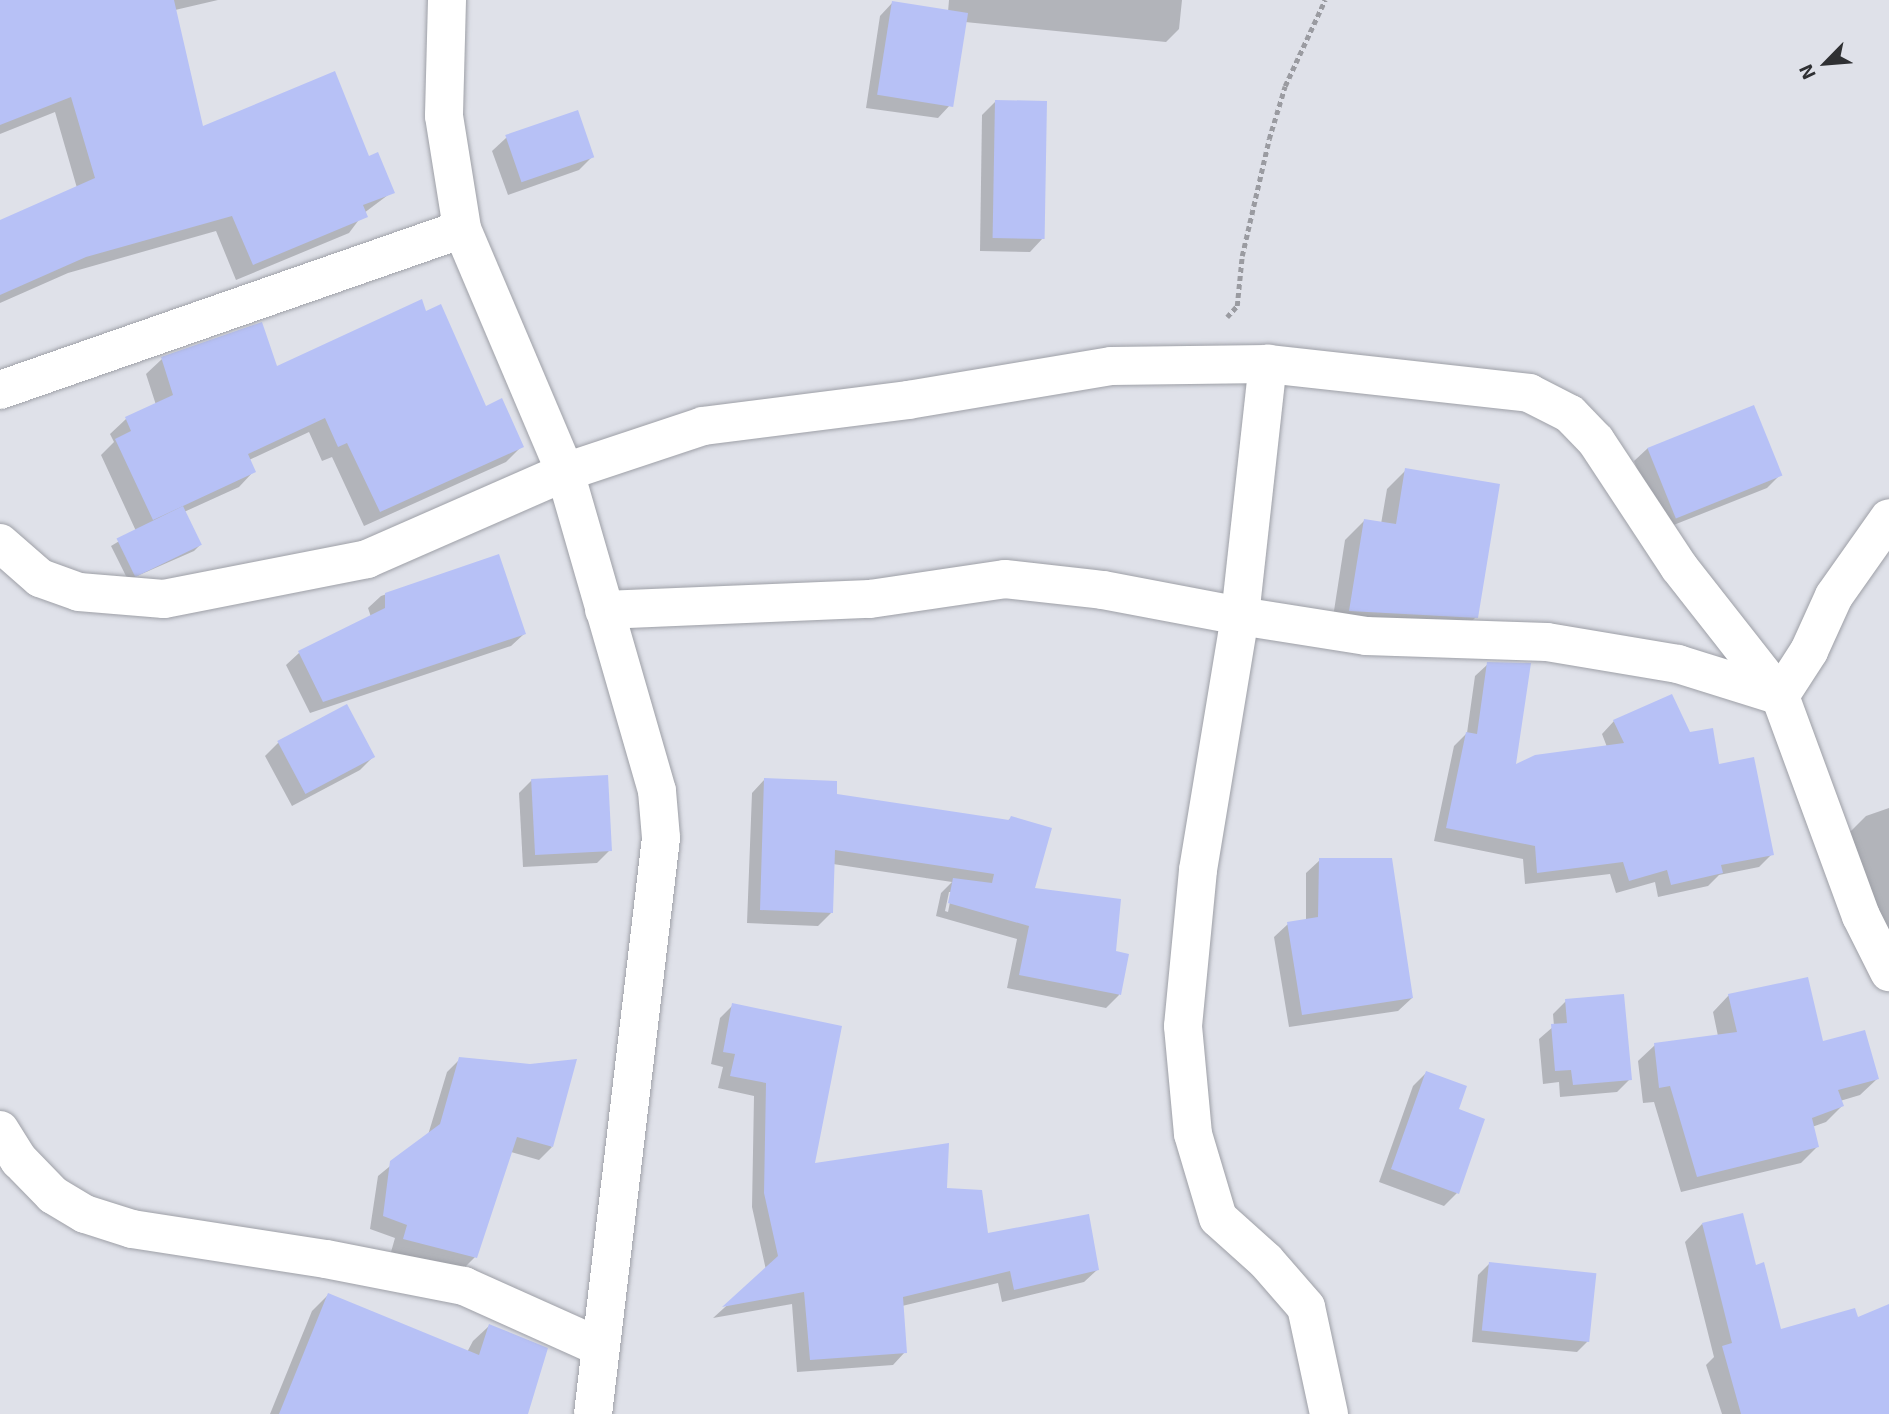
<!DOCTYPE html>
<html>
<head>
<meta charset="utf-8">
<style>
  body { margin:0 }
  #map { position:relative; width:1889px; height:1414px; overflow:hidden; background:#dfe1e9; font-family:"Exo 2",sans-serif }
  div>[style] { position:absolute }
  .shadow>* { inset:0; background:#0003 }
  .building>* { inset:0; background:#b7c1f6; transform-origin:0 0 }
  .path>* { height:4.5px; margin-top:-2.25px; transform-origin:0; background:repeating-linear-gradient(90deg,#9a9ba1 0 5px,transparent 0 8.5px) }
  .roads { filter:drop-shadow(0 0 2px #9ea0a7) drop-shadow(0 0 2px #9ea0a7) }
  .minor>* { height:38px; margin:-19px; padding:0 19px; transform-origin:19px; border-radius:19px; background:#fff }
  span { translate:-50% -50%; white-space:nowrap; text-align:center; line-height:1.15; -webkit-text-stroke:6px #dfe1e9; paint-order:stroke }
  .north { position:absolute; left:1791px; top:28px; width:70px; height:70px; -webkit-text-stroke:5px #dfe1e9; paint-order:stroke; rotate:245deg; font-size:19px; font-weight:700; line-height:28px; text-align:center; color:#2f3033 }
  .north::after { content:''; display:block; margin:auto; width:24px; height:32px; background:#2f3033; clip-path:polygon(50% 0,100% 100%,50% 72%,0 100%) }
</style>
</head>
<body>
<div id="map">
  <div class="shadow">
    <div style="clip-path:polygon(0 0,218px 0,175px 10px,202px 128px,368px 158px,392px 192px,364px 213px,349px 233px,236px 280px,216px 231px,68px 273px,0 303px,0 222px,77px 188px,55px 112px,0 134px)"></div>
    <div style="clip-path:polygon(949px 0,1182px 0,1179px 29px,1166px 42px,965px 22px,951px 104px,938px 118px,866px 108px,880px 16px,893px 2px,948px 12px)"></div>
    <div style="clip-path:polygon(995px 102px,1043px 238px,1030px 252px,980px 251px,982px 115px)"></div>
    <div style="clip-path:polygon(577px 112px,592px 157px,579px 170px,508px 195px,492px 151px,506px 138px)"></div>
    <div style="clip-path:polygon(425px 313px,485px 408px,522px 446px,506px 462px,364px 526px,332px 457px,322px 461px,309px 432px,249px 460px,254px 471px,239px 487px,184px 512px,200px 545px,194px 551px,128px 580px,111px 546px,136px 531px,101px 455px,114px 442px,110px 434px,126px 419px,156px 405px,146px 374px,162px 359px,276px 368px)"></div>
    <div style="clip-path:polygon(1648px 448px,1780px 475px,1767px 488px,1661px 530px,1634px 461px)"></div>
    <div style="clip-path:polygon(1406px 470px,1476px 617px,1457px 636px,1331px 630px,1345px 540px,1364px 521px,1381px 524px,1387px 489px)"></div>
    <div style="clip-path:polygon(498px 556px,524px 634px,511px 646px,310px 713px,286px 665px,299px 653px,371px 617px,368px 608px,381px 596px)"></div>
    <div style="clip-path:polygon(1488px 664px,1514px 766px,1607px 747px,1602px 734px,1614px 721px,1689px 734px,1717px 766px,1772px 854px,1759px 867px,1719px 875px,1708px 886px,1658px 897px,1655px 882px,1616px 893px,1610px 874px,1525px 884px,1523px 859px,1434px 841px,1454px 746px,1467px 733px,1475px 676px)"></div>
    <div style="clip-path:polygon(346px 706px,373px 757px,360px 770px,292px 806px,265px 756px,278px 743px)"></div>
    <div style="clip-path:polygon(evenodd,765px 779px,835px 795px,1007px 821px,1011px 818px,1033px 890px,1114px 952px,1119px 995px,1106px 1008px,1007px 988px,1017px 939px,936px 916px,941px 893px,952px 882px,833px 864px,831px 913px,818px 926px,747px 923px,752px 793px,765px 779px,949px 892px,952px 892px,948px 912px,945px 911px,949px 892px)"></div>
    <div style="clip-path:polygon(532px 780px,610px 850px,597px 863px,523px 867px,519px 793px)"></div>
    <div style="clip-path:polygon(1889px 808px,1889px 946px,1848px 834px,1866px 816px)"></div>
    <div style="clip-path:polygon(1320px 860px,1412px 998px,1398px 1011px,1289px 1027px,1274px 937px,1288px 924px,1306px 921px,1306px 873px)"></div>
    <div style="clip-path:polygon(1729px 995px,1821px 1043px,1877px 1079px,1860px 1095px,1840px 1101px,1842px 1106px,1826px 1122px,1812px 1127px,1817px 1147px,1801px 1163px,1681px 1192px,1654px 1102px,1643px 1103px,1638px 1061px,1655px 1045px,1718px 1036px,1713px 1012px)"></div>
    <div style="clip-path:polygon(1566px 1001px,1630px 1079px,1617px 1092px,1560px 1097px,1559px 1082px,1543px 1084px,1539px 1039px,1554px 1026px,1553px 1014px)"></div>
    <div style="clip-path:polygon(733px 1005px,813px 1166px,945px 1190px,987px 1235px,1097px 1270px,1084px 1282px,1002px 1302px,998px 1283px,902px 1306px,905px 1352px,893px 1365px,797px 1372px,792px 1304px,713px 1318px,766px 1270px,752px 1207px,754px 1096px,718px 1088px,723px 1067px,711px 1064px,720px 1018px)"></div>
    <div style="clip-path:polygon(460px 1059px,552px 1147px,539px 1160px,511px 1152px,475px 1257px,462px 1270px,391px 1252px,395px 1238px,370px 1229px,378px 1176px,428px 1135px,447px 1072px)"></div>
    <div style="clip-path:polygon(1426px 1073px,1457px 1110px,1457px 1193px,1444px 1206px,1379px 1182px,1413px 1086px)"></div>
    <div style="clip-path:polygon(1702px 1224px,1755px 1267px,1779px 1332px,1856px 1319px,1889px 1306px,1889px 1414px,1722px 1414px,1706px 1365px,1714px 1357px,1685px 1242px)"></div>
    <div style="clip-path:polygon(1489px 1264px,1588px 1341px,1577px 1352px,1472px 1342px,1478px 1275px)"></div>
    <div style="clip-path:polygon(328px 1295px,370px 1414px,270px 1414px,312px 1311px)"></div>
    <div style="clip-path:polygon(489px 1326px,526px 1414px,434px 1414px,473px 1341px)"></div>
  </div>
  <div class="building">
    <div style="clip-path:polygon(0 0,174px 0,203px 126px,335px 71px,369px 156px,378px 152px,395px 193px,363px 205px,368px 217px,253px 265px,232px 216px,86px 257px,0 295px,0 220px,95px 178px,71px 97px,0 125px)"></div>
    <div style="left:892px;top:1px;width:77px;height:95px;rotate:9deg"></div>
    <div style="left:995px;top:100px;width:52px;height:138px;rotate:1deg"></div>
    <div style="left:578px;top:110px;width:50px;height:77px;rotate:71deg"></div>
    <div style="clip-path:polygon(422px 299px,426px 311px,441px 304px,486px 406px,502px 398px,524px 447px,380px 512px,347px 443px,338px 447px,325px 418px,248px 454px,256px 472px,153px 520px,115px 439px,131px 431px,125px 417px,173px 395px,161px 357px,262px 322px,277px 366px)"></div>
    <div style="left:1754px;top:405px;width:76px;height:115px;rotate:68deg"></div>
    <div style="clip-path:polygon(1405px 468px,1500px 484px,1478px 618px,1349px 611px,1364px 519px,1396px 524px)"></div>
    <div style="left:183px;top:506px;width:43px;height:74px;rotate:64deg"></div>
    <div style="clip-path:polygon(499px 554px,526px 634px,323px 702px,298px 651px,385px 608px,385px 593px)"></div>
    <div style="clip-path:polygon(1487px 662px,1531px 663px,1516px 764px,1535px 755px,1624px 743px,1613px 720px,1672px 694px,1690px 732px,1713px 728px,1719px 764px,1754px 757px,1774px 855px,1721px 865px,1723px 873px,1671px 885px,1667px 870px,1629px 881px,1623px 862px,1537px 873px,1535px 846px,1446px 828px,1466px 732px,1477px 734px)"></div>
    <div style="left:347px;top:704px;width:60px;height:79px;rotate:62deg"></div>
    <div style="left:608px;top:775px;width:76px;height:77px;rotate:87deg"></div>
    <div style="clip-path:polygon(764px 778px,837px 781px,837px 794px,1009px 820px,1011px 816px,1052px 828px,1035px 888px,1121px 899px,1116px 951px,1129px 954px,1121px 995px,1019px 975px,1029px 926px,948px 903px,953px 878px,992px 883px,994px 874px,835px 850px,833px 913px,760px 910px)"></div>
    <div style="clip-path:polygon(1319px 858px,1392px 858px,1413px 998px,1302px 1015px,1287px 922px,1318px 917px)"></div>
    <div style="clip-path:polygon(1808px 977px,1823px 1041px,1865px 1030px,1879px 1079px,1838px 1090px,1844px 1106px,1812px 1118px,1819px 1147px,1697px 1177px,1670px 1086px,1659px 1088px,1654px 1043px,1737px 1032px,1728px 994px)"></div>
    <div style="clip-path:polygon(1624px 994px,1632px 1080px,1573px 1085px,1571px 1070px,1555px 1071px,1551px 1024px,1567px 1023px,1565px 999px)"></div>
    <div style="clip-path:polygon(732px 1003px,842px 1026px,815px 1163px,949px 1143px,947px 1188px,982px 1190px,988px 1233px,1089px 1214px,1099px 1270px,1014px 1290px,1010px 1271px,903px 1297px,907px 1353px,810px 1360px,804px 1292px,722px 1307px,778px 1256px,764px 1193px,766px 1083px,730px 1076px,735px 1054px,723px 1052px)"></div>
    <div style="clip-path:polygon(459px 1057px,530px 1064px,577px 1059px,553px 1147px,517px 1137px,477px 1258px,403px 1239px,407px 1225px,383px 1216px,390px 1161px,440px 1124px)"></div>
    <div style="clip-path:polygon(1426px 1071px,1467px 1086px,1459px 1109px,1485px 1119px,1459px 1194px,1391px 1169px)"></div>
    <div style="clip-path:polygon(1743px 1213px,1756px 1265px,1764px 1262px,1781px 1329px,1855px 1308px,1858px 1317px,1889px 1304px,1889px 1414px,1741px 1414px,1722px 1346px,1732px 1343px,1702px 1223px)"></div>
    <div style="left:1489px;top:1262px;width:108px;height:69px;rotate:6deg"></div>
    <div style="clip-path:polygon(328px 1293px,479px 1355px,489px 1324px,548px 1348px,528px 1414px,279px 1414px)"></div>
  </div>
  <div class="path">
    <div style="left:1227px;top:317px;width:15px;rotate:-48deg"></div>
    <div style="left:1237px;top:306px;width:50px;rotate:-84.3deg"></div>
    <div style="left:1242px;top:256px;width:120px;rotate:-77deg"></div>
    <div style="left:1269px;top:139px;width:55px;rotate:-73.2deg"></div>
    <div style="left:1285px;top:86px;width:95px;rotate:-65.1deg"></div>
  </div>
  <div class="roads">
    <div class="minor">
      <div style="left:447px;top:0;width:116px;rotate:91.5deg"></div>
      <div style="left:444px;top:116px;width:114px;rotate:80.9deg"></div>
      <div style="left:462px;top:229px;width:264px;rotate:67deg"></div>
      <div style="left:565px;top:472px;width:332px;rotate:73.9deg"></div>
      <div style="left:657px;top:791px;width:47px;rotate:85.1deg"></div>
      <div style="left:661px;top:838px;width:580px;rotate:96.73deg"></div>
      <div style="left:0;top:390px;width:489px;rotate:-19.2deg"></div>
      <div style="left:0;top:543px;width:53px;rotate:41.2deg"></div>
      <div style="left:40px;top:578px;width:41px;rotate:19.7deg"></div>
      <div style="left:79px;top:592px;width:85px;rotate:4.7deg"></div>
      <div style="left:164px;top:599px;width:207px;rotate:-11.1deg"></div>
      <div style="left:367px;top:559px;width:216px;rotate:-23.7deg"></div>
      <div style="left:565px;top:472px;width:145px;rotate:-18.4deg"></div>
      <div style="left:703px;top:426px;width:207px;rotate:-7.2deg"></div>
      <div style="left:908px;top:400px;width:206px;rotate:-9.5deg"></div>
      <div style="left:1111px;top:366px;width:157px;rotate:-0.7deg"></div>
      <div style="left:604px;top:610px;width:266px;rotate:-2.4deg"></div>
      <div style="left:870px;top:599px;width:136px;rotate:-8.4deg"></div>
      <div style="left:1005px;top:579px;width:99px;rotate:6.4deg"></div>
      <div style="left:1103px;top:590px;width:139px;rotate:10.7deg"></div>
      <div style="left:1240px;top:616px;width:254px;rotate:-83.7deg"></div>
      <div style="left:1268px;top:364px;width:263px;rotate:6.3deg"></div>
      <div style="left:1529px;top:393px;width:46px;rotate:27.1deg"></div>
      <div style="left:1570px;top:414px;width:37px;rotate:46deg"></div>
      <div style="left:1596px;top:441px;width:151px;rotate:56.6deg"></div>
      <div style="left:1679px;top:567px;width:164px;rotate:51.9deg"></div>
      <div style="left:1780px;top:696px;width:54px;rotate:-57.2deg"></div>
      <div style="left:1809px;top:651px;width:60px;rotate:-65.6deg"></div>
      <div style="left:1834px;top:596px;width:95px;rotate:-54.8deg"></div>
      <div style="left:0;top:1130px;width:36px;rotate:58deg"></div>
      <div style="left:19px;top:1160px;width:49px;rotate:45.8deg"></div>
      <div style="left:53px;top:1195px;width:37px;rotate:31deg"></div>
      <div style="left:85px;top:1214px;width:49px;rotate:17.7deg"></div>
      <div style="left:132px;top:1229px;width:196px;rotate:8.8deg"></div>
      <div style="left:326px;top:1259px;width:141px;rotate:11.1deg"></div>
      <div style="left:464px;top:1286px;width:149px;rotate:24.2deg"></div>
      <div style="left:1329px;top:1414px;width:109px;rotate:-102.1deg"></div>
      <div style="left:1306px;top:1307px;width:61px;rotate:-131deg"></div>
      <div style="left:1266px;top:1261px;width:64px;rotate:-138.1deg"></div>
      <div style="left:1218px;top:1218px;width:88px;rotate:-106.6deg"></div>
      <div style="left:1193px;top:1134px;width:108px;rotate:-95.3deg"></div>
      <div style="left:1183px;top:1026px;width:157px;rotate:-84.5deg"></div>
      <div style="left:1198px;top:870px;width:257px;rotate:-80.6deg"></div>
      <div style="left:1240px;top:616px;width:128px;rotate:9deg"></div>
      <div style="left:1366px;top:636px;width:181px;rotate:1.9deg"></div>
      <div style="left:1547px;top:642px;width:133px;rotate:9.5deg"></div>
      <div style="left:1678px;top:664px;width:107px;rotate:17.4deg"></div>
      <div style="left:1780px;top:696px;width:234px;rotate:69.8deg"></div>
      <div style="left:1861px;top:916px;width:63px;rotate:63.4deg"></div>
    </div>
  </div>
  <div class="north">N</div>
</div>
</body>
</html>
